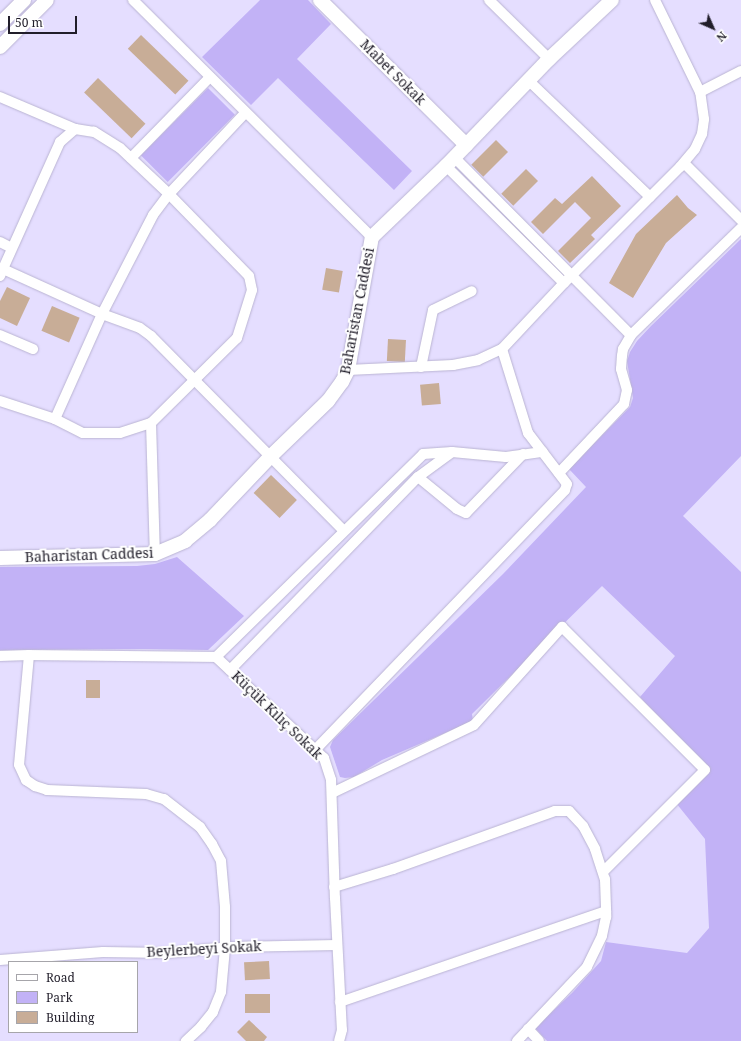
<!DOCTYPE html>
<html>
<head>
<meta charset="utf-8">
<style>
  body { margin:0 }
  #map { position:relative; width:741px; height:1041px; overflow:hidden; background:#e5deff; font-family:"Noto Serif",serif }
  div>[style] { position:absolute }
  .green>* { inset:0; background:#c2b2f6; transform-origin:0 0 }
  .building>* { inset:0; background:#c8ad97; transform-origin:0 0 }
  .roads { filter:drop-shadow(0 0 1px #bab4d3) drop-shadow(0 0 1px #bab4d3) }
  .street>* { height:10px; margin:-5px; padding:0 5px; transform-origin:5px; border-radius:5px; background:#fff }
  .secondary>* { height:14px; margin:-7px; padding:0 7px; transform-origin:7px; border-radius:7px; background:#fff }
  span { translate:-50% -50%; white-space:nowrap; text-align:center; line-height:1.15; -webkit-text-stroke:4px #fff; paint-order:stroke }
  .street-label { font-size:14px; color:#211e2a }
  .legend { position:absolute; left:8px; top:961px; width:130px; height:72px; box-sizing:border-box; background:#fff; border:1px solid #a6a5aa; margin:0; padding:5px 7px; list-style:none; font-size:12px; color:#211e2a }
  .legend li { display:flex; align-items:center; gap:8px; height:20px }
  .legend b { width:20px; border:1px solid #a6a5aa }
  .north { position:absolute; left:693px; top:8px; width:40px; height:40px; -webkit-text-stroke:3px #fff; paint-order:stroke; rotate:135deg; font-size:11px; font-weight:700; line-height:16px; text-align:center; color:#211e2a }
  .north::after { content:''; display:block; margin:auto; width:14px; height:18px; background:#211e2a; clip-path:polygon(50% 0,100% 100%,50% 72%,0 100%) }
  .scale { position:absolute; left:8px; top:16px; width:69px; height:18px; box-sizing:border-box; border:2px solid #211e2a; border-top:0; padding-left:5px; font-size:12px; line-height:14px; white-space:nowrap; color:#211e2a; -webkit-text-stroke:3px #fff; paint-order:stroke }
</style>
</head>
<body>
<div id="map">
  <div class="green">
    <div style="clip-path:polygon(260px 0,308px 0,331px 24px,297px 59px,412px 171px,394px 190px,278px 78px,251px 105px,202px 57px)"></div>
    <div style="left:208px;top:88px;width:38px;height:95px;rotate:45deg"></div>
    <div style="clip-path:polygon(741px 239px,741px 456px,683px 516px,741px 572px,741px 1041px,547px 1041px,535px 1028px,572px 993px,601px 961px,606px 942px,687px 953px,709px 928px,705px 839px,672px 798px,703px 768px,640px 697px,675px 656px,602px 586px,472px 714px,473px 721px,382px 760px,354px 777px,345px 778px,340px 777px,330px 747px,333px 740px,503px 574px,586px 487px,569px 469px,630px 407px,633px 398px,627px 361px,630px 352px,637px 341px,651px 326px)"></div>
    <div style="clip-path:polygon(177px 557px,244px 616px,208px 650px,143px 649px,0 650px,0 567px,137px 566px,155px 564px)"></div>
  </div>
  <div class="building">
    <div style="left:141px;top:35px;width:66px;height:19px;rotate:44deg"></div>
    <div style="left:98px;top:78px;width:66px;height:20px;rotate:44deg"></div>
    <div style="left:496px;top:140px;width:17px;height:35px;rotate:45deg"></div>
    <div style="left:526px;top:169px;width:17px;height:35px;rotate:45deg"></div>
    <div style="clip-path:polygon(592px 176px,621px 206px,591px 235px,595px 239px,570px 263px,558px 251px,591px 218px,575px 202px,543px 234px,531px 222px,555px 198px,562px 204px)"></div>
    <div style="clip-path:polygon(677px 195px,688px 208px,697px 215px,666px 243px,633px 298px,609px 283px,636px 234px)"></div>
    <div style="left:326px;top:268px;width:17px;height:22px;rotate:10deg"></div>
    <div style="clip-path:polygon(7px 287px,30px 298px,17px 326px,0 318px,0 301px)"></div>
    <div style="left:52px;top:306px;width:30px;height:27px;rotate:23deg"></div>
    <div style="left:388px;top:339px;width:18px;height:22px;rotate:3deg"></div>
    <div style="left:439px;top:383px;width:21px;height:19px;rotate:85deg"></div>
    <div style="left:271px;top:475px;width:36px;height:25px;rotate:44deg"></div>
    <div style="left:86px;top:680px;width:14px;height:18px"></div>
    <div style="left:269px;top:961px;width:18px;height:25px;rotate:87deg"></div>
    <div style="left:245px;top:994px;width:25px;height:19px"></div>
    <div style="clip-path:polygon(249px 1020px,267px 1037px,264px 1041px,246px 1041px,237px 1032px)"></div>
  </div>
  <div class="roads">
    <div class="street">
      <div style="left:133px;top:0;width:337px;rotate:44.8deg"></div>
      <div style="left:489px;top:0;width:84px;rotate:44.5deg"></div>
      <div style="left:528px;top:80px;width:169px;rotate:43.8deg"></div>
      <div style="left:700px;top:92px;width:46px;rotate:-27.1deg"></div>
      <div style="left:0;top:97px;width:82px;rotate:23.1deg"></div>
      <div style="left:454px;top:157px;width:251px;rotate:45.2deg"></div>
      <div style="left:131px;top:158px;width:113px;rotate:-45.7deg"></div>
      <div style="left:684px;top:163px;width:81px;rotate:45deg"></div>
      <div style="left:446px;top:166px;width:166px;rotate:44.8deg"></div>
      <div style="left:0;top:242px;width:13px;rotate:27deg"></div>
      <div style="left:0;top:276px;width:8px;rotate:-67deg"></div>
      <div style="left:3px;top:269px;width:109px;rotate:24.4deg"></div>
      <div style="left:102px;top:314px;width:40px;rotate:20.2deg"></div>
      <div style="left:140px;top:328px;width:14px;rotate:36deg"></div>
      <div style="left:151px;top:336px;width:273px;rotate:45.3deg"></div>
      <div style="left:0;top:335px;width:36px;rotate:23deg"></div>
      <div style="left:421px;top:367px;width:58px;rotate:-78.1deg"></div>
      <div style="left:433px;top:310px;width:43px;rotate:-26deg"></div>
      <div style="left:348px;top:370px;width:105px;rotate:-2.7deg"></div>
      <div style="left:453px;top:365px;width:25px;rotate:-11deg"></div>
      <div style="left:478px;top:360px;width:26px;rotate:-25deg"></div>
      <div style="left:0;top:401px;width:58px;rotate:18.1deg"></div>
      <div style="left:55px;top:419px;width:115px;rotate:-65.9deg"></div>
      <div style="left:102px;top:314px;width:111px;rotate:-62.7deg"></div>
      <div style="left:153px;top:215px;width:26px;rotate:-53deg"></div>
      <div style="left:169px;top:194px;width:67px;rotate:-136.8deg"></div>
      <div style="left:120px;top:148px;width:31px;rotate:-148deg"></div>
      <div style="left:94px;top:132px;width:19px;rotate:-171deg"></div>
      <div style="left:75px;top:129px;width:20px;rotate:139deg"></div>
      <div style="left:60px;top:142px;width:139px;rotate:114.2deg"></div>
      <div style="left:55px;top:419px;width:31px;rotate:27deg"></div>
      <div style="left:83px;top:433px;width:37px"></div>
      <div style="left:120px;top:433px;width:33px;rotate:-18deg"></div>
      <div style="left:151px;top:423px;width:121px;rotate:-44.7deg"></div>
      <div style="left:237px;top:338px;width:50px;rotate:-72.6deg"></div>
      <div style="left:252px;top:290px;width:14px;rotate:-102deg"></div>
      <div style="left:249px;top:276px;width:115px;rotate:-134.3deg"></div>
      <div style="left:169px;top:194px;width:111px;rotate:-46.8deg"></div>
      <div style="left:151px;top:423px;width:131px;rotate:88.3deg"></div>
      <div style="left:559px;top:473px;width:95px;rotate:-46.7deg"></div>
      <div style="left:624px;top:404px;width:14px;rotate:-78deg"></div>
      <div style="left:627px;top:390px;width:22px;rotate:-106deg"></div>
      <div style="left:621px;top:369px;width:13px;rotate:-86deg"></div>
      <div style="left:622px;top:356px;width:7px;rotate:-82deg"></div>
      <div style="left:623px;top:349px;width:16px;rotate:-60deg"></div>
      <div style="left:631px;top:335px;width:153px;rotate:-44.2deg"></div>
      <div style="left:418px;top:477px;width:50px;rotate:39.4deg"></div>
      <div style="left:457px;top:509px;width:10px;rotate:24deg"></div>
      <div style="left:466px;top:513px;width:82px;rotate:-46deg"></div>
      <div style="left:29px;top:655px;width:110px;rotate:95.2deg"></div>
      <div style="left:19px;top:765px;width:17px;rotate:65deg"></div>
      <div style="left:26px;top:780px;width:11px;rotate:34deg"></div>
      <div style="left:35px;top:786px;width:13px;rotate:18deg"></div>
      <div style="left:47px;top:790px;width:99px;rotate:2.3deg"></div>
      <div style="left:146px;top:794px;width:19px;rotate:16deg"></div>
      <div style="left:164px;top:799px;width:46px;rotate:37.9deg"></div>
      <div style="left:200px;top:827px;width:21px;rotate:55deg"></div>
      <div style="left:212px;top:844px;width:19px;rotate:62deg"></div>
      <div style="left:221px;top:861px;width:46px;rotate:85deg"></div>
      <div style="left:225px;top:907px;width:41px;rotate:90deg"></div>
      <div style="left:225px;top:948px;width:44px;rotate:95.2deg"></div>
      <div style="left:221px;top:992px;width:22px;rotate:112deg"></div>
      <div style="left:213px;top:1012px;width:19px;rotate:129deg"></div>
      <div style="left:201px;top:1027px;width:21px;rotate:137deg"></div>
      <div style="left:0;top:656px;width:29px;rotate:-2deg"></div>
      <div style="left:29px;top:655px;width:187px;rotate:0.6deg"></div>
      <div style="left:216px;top:657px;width:148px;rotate:43.1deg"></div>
      <div style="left:324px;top:758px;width:23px;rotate:72deg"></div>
      <div style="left:331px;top:780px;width:118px;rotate:88.1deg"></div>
      <div style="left:335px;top:898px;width:132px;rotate:87deg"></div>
      <div style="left:342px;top:1030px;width:11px;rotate:105deg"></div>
      <div style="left:216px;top:657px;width:290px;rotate:-44.4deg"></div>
      <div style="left:423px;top:454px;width:29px;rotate:-4deg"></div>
      <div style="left:452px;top:452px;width:54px;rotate:5.3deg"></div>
      <div style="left:506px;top:457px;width:37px;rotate:-8deg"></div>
      <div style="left:230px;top:670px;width:269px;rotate:-45.8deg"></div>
      <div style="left:418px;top:477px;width:42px;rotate:-36.3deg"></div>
      <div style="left:316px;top:749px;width:359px;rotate:-46.1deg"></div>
      <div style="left:565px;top:490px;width:6px;rotate:-72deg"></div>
      <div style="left:567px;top:484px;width:64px;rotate:-127.4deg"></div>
      <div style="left:528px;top:433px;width:88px;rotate:-107.2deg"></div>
      <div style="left:502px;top:349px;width:91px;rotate:-46.8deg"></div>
      <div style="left:564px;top:283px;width:164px;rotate:-45deg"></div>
      <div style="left:680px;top:167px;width:23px;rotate:-50deg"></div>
      <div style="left:695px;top:149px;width:17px;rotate:-65deg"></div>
      <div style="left:702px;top:134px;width:15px;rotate:-82deg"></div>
      <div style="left:704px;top:119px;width:27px;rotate:-98deg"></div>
      <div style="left:700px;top:92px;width:102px;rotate:-116.1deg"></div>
      <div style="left:332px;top:793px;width:157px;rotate:-25.6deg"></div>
      <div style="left:474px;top:725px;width:132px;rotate:-48.1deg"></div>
      <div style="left:562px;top:627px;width:202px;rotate:45deg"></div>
      <div style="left:705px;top:770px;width:144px;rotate:135deg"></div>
      <div style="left:334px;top:887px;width:62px;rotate:-17deg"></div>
      <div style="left:393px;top:869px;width:172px;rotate:-19.7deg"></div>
      <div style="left:555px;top:811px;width:14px"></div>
      <div style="left:569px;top:811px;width:21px;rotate:47deg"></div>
      <div style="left:583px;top:826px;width:26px;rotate:62deg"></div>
      <div style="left:595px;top:849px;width:32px;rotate:72deg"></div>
      <div style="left:605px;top:879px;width:38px;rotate:88deg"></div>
      <div style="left:606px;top:917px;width:19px;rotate:102deg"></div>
      <div style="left:602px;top:936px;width:34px;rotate:116deg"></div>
      <div style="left:587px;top:967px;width:102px;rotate:133.4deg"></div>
      <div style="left:0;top:960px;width:103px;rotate:-4.4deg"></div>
      <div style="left:103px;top:952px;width:63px;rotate:0.9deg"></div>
      <div style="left:166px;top:953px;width:66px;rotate:-5.2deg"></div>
      <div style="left:232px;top:947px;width:105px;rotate:-1.1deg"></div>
      <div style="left:340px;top:1002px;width:281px;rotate:-18.9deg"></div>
      <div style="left:528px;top:1029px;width:16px;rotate:47deg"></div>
    </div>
    <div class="secondary">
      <div style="left:320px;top:0;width:206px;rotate:44.8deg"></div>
      <div style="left:0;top:24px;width:34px;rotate:-45deg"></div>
      <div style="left:0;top:47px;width:66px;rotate:-45deg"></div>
      <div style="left:0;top:558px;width:155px;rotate:-1.5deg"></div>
      <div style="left:155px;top:554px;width:33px;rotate:-23deg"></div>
      <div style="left:185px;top:541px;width:33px;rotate:-40deg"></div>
      <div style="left:210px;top:520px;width:88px;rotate:-46.4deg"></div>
      <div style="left:271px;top:456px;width:79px;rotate:-44deg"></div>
      <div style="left:328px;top:401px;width:24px;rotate:-54deg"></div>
      <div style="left:342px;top:382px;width:13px;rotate:-63deg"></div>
      <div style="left:348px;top:370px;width:135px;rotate:-79.8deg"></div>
      <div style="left:372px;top:237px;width:103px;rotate:-43.8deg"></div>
      <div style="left:446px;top:166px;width:149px;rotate:-46.1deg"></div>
      <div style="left:549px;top:59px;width:86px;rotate:-43.1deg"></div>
    </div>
  </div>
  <div class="street-label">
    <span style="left:393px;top:72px;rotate:45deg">Mabet Sokak</span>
    <span style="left:357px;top:311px;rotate:-79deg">Baharistan Caddesi</span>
    <span style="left:89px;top:555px;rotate:-2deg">Baharistan Caddesi</span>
    <span style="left:277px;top:715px;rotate:44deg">Küçük Kılıç Sokak</span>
    <span style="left:204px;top:949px;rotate:-3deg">Beylerbeyi Sokak</span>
  </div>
  <ul class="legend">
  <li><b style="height:5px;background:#fff"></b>Road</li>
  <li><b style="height:11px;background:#c2b2f6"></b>Park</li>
  <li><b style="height:11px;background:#c8ad97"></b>Building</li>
  </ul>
  <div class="north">N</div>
  <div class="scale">50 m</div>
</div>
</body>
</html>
